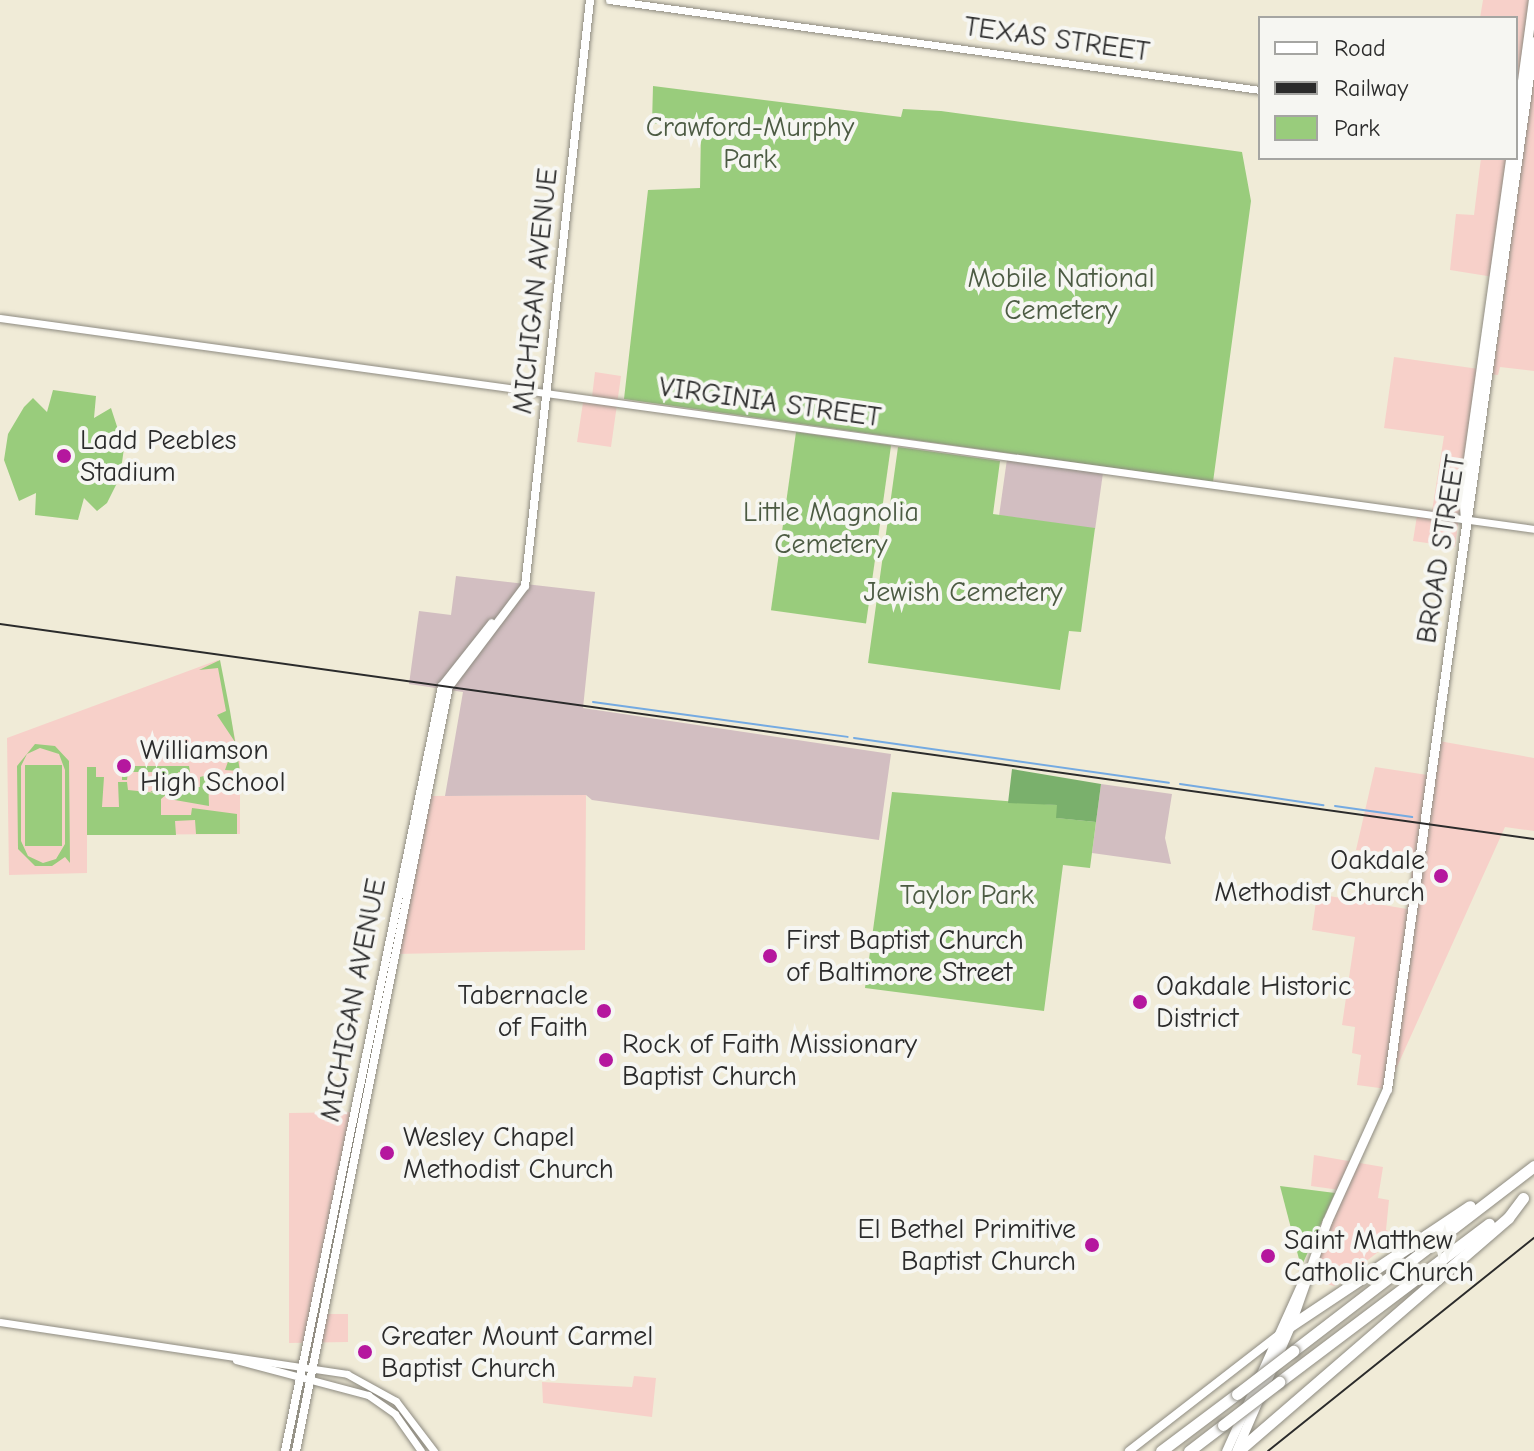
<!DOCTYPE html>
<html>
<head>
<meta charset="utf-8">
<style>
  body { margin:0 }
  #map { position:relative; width:1534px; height:1451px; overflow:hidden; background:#f0ebd7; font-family:"Comic Neue",sans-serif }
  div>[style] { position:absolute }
  .built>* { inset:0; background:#f7d0c9 }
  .industrial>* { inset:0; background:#d2bec1; transform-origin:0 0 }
  .green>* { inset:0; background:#99cc7c; transform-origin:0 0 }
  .forest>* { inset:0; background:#7ab06c }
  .stream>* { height:2px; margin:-1px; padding:0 1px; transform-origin:1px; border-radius:1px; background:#74aae2 }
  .roads { filter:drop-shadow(0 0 2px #8e8b81) drop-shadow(0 0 2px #8e8b81) }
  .tertiary>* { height:7px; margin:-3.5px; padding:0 3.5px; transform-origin:3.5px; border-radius:3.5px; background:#fff }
  .secondary>* { height:8px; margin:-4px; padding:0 4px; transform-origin:4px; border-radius:4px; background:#fff }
  .primary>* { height:9px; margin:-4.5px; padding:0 4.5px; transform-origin:4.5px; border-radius:4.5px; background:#fff }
  .motorway>* { height:11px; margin:-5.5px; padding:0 5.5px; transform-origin:5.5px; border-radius:5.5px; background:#fff }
  .rail>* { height:2px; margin:-1px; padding:0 1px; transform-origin:1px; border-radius:1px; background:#2b2b2b }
  .bridges { filter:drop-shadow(0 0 2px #8e8b81) drop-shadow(0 0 2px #8e8b81) }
  .motorway-bridge>* { height:11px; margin:-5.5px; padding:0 5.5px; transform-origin:5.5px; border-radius:5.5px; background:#fff }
  .dots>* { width:22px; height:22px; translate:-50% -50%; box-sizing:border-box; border:4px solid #f6f6f2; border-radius:50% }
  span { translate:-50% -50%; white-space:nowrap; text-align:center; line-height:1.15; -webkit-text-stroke:8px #f6f6f2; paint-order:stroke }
  .street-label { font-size:28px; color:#2b2b2b }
  .park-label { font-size:28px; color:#4c5b43 }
  .poi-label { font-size:28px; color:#2b2b2b }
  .left { translate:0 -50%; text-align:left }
  .right { translate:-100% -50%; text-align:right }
  .legend { position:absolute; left:1258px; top:16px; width:260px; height:144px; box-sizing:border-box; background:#f6f6f2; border:2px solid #a5a5a2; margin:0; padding:10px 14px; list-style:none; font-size:24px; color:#2b2b2b }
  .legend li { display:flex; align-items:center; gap:16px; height:40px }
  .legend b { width:40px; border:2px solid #a5a5a2 }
</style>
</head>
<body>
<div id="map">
  <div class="built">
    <div style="clip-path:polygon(1483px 0,1534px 0,1534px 371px,1500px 367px,1498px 375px,1478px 373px,1455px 547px,1413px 541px,1418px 509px,1432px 511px,1444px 436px,1384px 428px,1394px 357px,1493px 371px,1506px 279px,1450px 270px,1456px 214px,1474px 215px,1481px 158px,1516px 158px,1516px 18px,1480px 18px)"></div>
    <div style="clip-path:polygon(595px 372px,621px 376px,611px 447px,577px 442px,584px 396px,592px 397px)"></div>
    <div style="clip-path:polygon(218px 660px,240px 761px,240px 834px,87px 835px,87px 873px,9px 875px,7px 738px)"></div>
    <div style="clip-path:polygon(1439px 741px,1534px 758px,1534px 831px,1505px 827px,1387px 1089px,1357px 1085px,1361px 1055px,1352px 1053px,1355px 1027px,1342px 1025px,1355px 937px,1312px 930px,1317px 894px,1407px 909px,1414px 854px,1356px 850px,1375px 767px,1434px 776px)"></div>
    <div style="clip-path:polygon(586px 795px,585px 950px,396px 954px,429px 796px)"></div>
    <div style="clip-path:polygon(354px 1112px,313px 1314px,348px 1314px,348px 1342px,289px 1343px,289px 1113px)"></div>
    <div style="clip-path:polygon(1314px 1155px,1383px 1167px,1378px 1198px,1389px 1200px,1386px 1230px,1399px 1236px,1334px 1286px,1304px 1278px,1340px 1190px,1311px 1186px)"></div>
    <div style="clip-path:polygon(634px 1376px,656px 1378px,652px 1417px,543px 1403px,542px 1382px,632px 1387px)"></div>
  </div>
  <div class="industrial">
    <div style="left:1007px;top:459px;width:97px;height:57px;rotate:8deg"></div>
    <div style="clip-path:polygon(456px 576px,595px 592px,583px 708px,891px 754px,879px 840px,592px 800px,586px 795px,445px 796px,463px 692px,409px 684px,419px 611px,451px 615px)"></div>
    <div style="clip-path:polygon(1101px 784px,1172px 794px,1165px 838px,1171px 864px,1092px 853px)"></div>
  </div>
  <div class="green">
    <div style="clip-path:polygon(653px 86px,901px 117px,903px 109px,941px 111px,1242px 152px,1251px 201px,1213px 482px,624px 399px,648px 190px,700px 188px,701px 129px,652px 123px)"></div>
    <div style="clip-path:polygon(53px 390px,96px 396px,94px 418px,111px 408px,124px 448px,120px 477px,107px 503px,97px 511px,84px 498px,78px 520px,35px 515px,36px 493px,19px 501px,4px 460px,8px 434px,24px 407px,33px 398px,47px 412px)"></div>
    <div style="left:796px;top:432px;width:96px;height:180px;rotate:8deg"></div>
    <div style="clip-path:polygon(898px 447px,1000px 461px,993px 514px,1095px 528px,1081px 632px,1069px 631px,1060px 690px,868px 663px)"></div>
    <div style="clip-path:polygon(220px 660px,230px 711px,240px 771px,225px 770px,235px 742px,217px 715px,226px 711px,218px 668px,199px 670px)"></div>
    <div style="clip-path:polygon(evenodd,35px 744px,55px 746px,69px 761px,70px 863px,65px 857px,52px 866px,35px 866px,18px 849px,17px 766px,35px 744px,40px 748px,59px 754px,65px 770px,65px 844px,56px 859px,43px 863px,28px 856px,21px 841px,21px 766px,27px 754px,40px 748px)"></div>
    <div style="left:25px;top:765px;width:37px;height:81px"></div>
    <div style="clip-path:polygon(122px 766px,189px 766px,190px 772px,178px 772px,182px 787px,200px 787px,200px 777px,208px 775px,209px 806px,169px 799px,169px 792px,150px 792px,164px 785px,159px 772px,128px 772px,127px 780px,122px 780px)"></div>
    <div style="clip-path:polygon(87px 767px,96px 767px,96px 777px,104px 777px,102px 807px,119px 807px,118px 782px,127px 782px,128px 790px,167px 794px,161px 799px,161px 815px,191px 815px,192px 808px,237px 814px,237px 834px,196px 834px,195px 820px,175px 821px,176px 835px,87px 835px)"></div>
    <div style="clip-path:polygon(892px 792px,1057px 805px,1057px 818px,1096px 822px,1090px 868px,1063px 865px,1044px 1011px,865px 988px)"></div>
    <div style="clip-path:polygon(1280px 1186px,1335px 1193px,1302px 1265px,1300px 1263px)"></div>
  </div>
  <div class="forest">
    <div style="clip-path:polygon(1012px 769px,1101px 784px,1096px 822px,1056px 818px,1057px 805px,1008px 803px)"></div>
  </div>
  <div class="stream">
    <div style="left:593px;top:702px;width:257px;rotate:7.8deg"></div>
    <div style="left:854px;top:738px;width:318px;rotate:8.1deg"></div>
    <div style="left:1180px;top:784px;width:145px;rotate:8.4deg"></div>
    <div style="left:1335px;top:806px;width:78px;rotate:8.1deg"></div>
  </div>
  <div class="roads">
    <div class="tertiary">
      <div style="left:609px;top:0;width:657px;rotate:7.87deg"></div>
      <div style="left:0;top:318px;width:1548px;rotate:7.83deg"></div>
      <div style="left:0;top:1322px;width:351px;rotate:8.5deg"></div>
      <div style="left:347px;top:1374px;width:56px;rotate:28.9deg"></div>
      <div style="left:396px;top:1401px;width:63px;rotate:52.8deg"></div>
      <div style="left:236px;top:1360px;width:137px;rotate:14.9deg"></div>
      <div style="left:368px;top:1395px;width:33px;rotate:35deg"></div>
      <div style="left:395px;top:1414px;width:45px;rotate:54.9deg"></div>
    </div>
    <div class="secondary">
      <div style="left:285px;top:1451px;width:781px;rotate:-78.4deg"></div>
      <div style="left:442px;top:686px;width:80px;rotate:-51.6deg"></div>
      <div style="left:296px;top:1451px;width:779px;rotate:-78.68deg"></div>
      <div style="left:449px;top:687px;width:126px;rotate:-53deg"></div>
      <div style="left:525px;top:586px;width:590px;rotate:-83.67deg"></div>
      <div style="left:1129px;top:1451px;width:191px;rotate:-37.8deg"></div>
    </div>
    <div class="primary">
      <div style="left:1516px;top:125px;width:126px;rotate:-82.3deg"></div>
      <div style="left:1465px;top:520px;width:26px;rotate:-94deg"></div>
      <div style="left:1463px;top:494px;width:339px;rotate:-82deg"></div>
      <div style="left:1226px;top:1451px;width:190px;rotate:-65.7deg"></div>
      <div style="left:1236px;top:1451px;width:136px;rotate:-66.6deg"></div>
      <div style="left:1290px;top:1326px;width:111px;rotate:-70.6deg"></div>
      <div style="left:1327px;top:1221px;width:145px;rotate:-65.6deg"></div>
      <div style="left:1387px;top:1089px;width:1058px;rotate:-82.02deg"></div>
    </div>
    <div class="motorway">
      <div style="left:1290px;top:1326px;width:216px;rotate:-33.7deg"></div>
      <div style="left:1293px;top:1351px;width:304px;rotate:-37.5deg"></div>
      <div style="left:1279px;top:1382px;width:263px;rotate:-37deg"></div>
      <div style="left:1161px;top:1451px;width:95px;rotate:-36.9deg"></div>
      <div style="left:1189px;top:1451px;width:43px;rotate:-37.4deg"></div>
      <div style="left:1238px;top:1451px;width:357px;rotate:-40.8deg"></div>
      <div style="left:1508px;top:1218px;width:25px;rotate:-53deg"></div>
    </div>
  </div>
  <div class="rail">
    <div style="left:0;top:624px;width:1549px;rotate:7.98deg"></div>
    <div style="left:1268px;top:1451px;width:341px;rotate:-38.7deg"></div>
  </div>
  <div class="bridges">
    <div class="motorway-bridge">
      <div style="left:1237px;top:1394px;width:71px;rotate:-37.5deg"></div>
      <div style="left:1223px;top:1425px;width:71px;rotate:-37.5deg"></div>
    </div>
  </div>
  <div class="dots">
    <div style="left:64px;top:456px;background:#b5179e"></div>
    <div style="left:124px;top:766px;background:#b5179e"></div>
    <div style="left:1441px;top:876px;background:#b5179e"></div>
    <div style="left:770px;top:956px;background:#b5179e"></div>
    <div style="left:1140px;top:1002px;background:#b5179e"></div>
    <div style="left:604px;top:1011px;background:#b5179e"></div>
    <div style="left:606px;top:1060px;background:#b5179e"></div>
    <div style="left:387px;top:1153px;background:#b5179e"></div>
    <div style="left:1092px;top:1245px;background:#b5179e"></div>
    <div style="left:1268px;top:1256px;background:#b5179e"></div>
    <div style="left:365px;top:1352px;background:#b5179e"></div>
  </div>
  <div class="street-label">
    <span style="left:1057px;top:39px;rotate:8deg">TEXAS STREET</span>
    <span style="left:535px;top:291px;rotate:-84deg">MICHIGAN AVENUE</span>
    <span style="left:770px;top:402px;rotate:8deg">VIRGINIA STREET</span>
    <span style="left:1441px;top:549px;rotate:-81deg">BROAD STREET</span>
    <span style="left:353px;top:1000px;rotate:-79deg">MICHIGAN AVENUE</span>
  </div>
  <div class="park-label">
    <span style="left:750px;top:143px">Crawford-Murphy<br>Park</span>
    <span style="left:1061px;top:294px">Mobile National<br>Cemetery</span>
    <span style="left:831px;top:528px">Little Magnolia<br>Cemetery</span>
    <span style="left:963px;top:592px">Jewish Cemetery</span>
    <span style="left:967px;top:895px">Taylor Park</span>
  </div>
  <div class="poi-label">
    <span class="left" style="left:80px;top:456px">Ladd Peebles<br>Stadium</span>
    <span class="left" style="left:140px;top:766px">Williamson<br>High School</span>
    <span class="right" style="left:1425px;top:876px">Oakdale<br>Methodist Church</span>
    <span class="left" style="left:786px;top:956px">First Baptist Church<br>of Baltimore Street</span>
    <span class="left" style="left:1156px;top:1002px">Oakdale Historic<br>District</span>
    <span class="right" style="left:588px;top:1011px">Tabernacle<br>of Faith</span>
    <span class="left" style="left:622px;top:1060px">Rock of Faith Missionary<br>Baptist Church</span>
    <span class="left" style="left:403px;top:1153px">Wesley Chapel<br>Methodist Church</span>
    <span class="right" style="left:1076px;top:1245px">El Bethel Primitive<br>Baptist Church</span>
    <span class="left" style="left:1284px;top:1256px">Saint Matthew<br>Catholic Church</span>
    <span class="left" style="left:381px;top:1352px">Greater Mount Carmel<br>Baptist Church</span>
  </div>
  <ul class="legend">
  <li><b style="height:10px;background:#fff"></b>Road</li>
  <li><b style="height:10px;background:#2b2b2b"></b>Railway</li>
  <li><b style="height:22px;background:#99cc7c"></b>Park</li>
  </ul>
</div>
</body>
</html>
